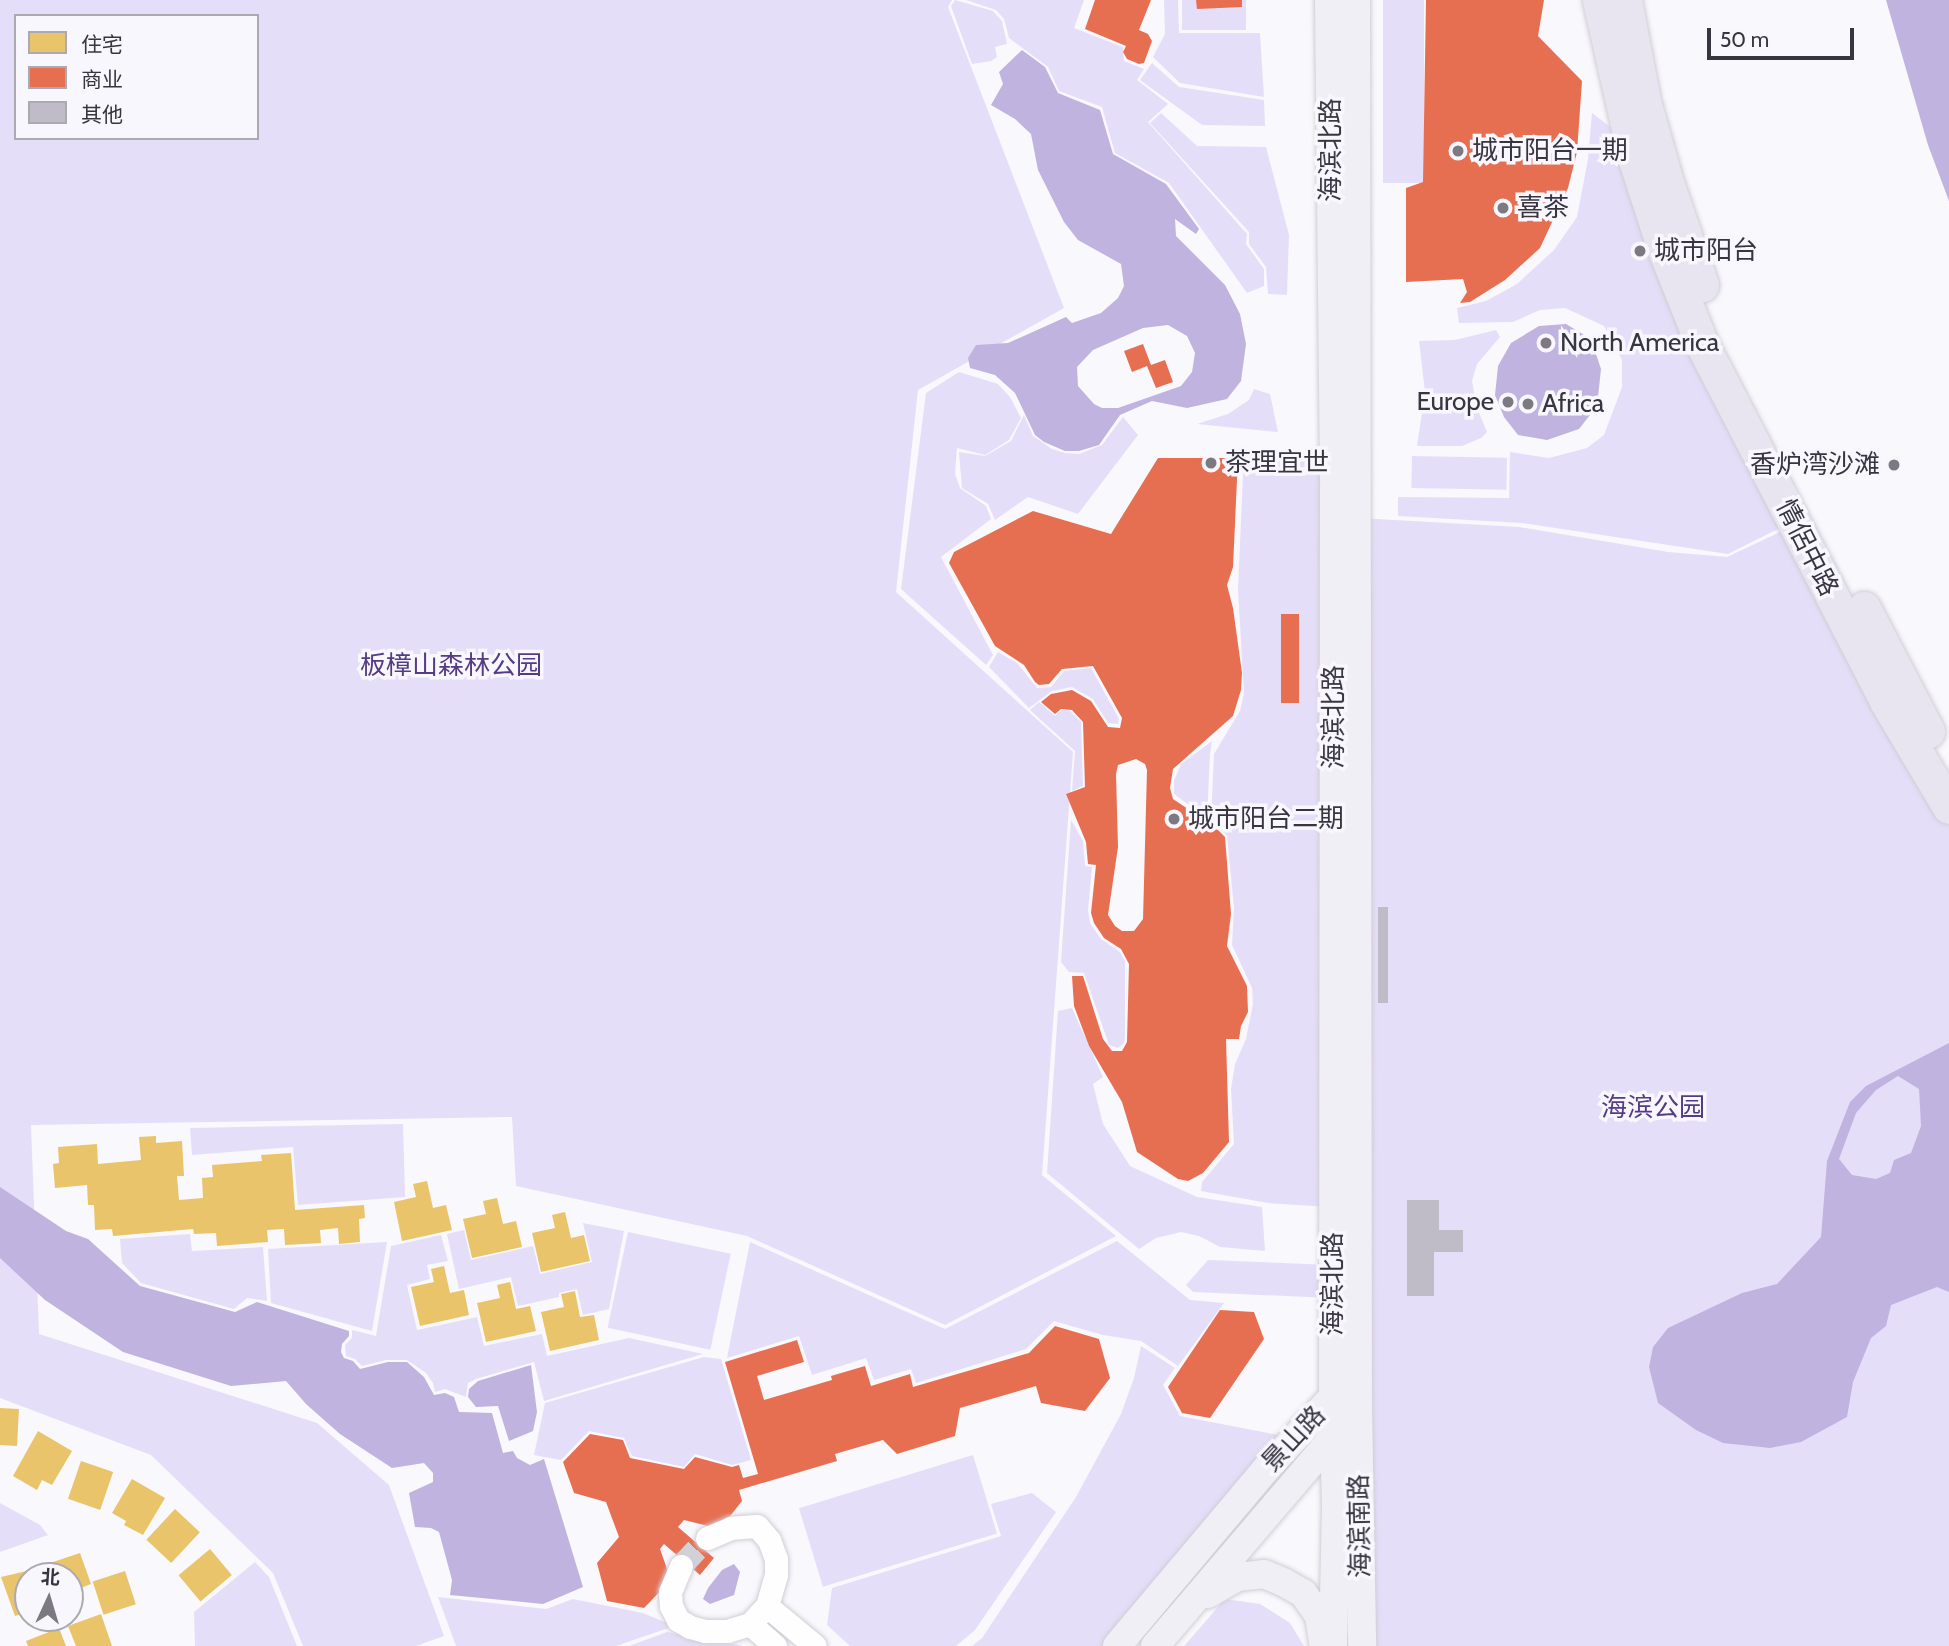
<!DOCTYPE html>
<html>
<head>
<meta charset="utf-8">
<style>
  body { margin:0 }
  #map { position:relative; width:1949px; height:1646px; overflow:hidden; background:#f9f8fc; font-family:Cabin,"Noto Sans SC",sans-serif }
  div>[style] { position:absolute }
  .green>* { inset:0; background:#e5def9; transform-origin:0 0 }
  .water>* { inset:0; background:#c0b3df }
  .homes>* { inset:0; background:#e9c46a; transform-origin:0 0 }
  .shops>* { inset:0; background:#e76f51; transform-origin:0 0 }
  .building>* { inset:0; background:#bfbcc8; transform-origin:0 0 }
  .minor-tunnel>* { height:23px; margin-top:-11.5px; transform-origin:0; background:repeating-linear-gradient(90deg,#d2d1d7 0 23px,transparent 0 34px) }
  .roads { filter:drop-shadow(0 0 2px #d0ced6) drop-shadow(0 0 2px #d0ced6) }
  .minor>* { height:23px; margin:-11.5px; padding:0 11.5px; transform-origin:11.5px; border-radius:11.5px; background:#fefeff }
  .major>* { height:28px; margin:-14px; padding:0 14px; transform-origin:14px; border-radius:14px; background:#f0eff6 }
  .highway>* { height:33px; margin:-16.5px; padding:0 16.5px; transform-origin:16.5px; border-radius:16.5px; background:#e8e4f0 }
  .dots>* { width:19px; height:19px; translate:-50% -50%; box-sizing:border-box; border:4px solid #f8f7fd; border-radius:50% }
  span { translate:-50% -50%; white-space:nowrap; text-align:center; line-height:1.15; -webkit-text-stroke:7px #f8f7fd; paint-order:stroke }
  .street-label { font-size:26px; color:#383541 }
  .poi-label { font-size:26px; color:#383541 }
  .left { translate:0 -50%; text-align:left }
  .right { translate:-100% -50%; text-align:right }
  .park-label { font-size:26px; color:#543b84 }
  .legend { position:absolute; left:14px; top:14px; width:245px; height:126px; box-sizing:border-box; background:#f8f7fd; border:2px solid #aba9b2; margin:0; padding:9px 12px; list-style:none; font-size:21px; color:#383541 }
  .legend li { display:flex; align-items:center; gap:14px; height:35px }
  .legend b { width:35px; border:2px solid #aba9b2 }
  .north { position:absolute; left:14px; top:1562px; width:70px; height:70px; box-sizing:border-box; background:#f8f7fd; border:2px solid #aba9b2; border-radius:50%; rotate:4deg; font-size:19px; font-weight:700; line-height:28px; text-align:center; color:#383541 }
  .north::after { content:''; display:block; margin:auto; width:24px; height:32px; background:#7c7982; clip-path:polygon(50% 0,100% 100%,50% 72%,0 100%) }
  .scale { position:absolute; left:1707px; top:28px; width:147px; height:32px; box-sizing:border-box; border:4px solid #383541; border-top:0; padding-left:9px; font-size:21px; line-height:24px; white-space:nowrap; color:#383541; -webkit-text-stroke:5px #f8f7fd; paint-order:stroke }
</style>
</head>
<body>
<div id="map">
  <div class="green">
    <div style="clip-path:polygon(evenodd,0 0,952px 0,948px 7px,1064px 308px,918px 390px,896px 592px,1073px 752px,1042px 1175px,1116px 1236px,945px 1325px,747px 1236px,516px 1186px,512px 1117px,31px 1125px,39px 1334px,317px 1423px,389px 1485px,444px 1636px,416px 1646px,303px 1646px,273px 1573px,151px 1455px,0 1398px,0 0,16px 16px,257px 16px,257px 138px,16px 138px,16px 16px)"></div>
    <div style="clip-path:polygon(955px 0,993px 11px,1002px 21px,1007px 44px,995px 47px,997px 57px,991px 61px,972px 64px,951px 6px)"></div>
    <div style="clip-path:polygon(966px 0,1084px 0,1074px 28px,1123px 47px,1124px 61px,1144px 69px,1137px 80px,1168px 104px,1148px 122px,1247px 234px,1246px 244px,1264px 269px,1264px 286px,1247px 293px,1169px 183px,1115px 153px,1102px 107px,1059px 91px,1048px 67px,1009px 38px,1004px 19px,996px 10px)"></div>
    <div style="clip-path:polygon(1164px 0,1178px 0,1179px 33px,1260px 33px,1264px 97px,1180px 83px,1153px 57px,1165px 34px)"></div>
    <div style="left:1182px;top:0;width:64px;height:30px"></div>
    <div style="left:1383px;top:0;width:41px;height:183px"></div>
    <div style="clip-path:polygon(1152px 63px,1179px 87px,1264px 100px,1265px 126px,1202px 125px,1140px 80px)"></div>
    <div style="clip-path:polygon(1161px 113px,1197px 146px,1266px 147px,1289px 235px,1287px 295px,1268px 294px,1266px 267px,1249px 244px,1249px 232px,1150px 123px)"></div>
    <div style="clip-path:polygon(1592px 113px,1621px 135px,1788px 524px,1728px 554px,1522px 523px,1398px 516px,1398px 497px,1509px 498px,1510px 452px,1549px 458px,1587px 448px,1604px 435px,1622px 387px,1622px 360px,1604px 326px,1565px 308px,1540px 310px,1513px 322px,1459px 323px,1457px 308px,1486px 301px,1517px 284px,1554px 250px,1577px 217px,1588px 159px)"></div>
    <div style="clip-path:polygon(1496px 330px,1500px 337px,1477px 364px,1472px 381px,1477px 408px,1487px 432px,1481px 438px,1462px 446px,1417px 446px,1425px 392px,1419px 341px,1455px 340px)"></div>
    <div style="clip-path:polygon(959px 372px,998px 384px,1010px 397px,1021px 418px,1009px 440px,985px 455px,957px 448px,955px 474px,960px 488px,986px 506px,991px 519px,941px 557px,993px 655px,986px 665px,901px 589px,926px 393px)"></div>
    <div style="clip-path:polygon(1254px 389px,1270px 394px,1278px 432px,1197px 424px,1228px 414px,1249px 400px)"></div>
    <div style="clip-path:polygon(1024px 415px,1033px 436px,1052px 449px,1065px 453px,1079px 454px,1102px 445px,1123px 417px,1138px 435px,1078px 514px,1028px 497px,995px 520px,988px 504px,962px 488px,959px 452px,985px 456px,1011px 441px)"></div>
    <div style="clip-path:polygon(1244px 451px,1329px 454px,1330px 1207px,1268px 1203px,1201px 1191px,1202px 1182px,1234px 1144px,1231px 1089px,1235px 1064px,1246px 1039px,1253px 1004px,1252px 988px,1232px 945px,1234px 908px,1227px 836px,1211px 818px,1214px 754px,1240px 711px,1244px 693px,1238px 590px)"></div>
    <div style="left:1412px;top:456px;width:95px;height:32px;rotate:1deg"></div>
    <div style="clip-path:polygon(1359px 518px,1519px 527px,1668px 552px,1727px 557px,1795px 525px,1949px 809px,1949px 1646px,1363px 1646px)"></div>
    <div style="clip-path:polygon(998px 652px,1017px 663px,1037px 688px,1051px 687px,1064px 671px,1091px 668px,1119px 719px,1118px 724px,1108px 723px,1093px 699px,1072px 687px,1052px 691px,1029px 708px,989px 667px)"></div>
    <div style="clip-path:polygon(1039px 702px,1055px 716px,1062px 710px,1069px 710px,1081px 722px,1083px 786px,1072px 791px,1075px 751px,1030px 710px)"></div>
    <div style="clip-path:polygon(1212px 741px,1210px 754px,1207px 818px,1174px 794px,1174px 781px,1181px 764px)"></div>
    <div style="clip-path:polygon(1071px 820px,1083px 841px,1085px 866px,1092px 867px,1088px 910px,1090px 923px,1101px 939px,1120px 952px,1125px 961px,1125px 1037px,1124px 1043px,1118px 1048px,1109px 1045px,1084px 973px,1069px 972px,1061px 962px)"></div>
    <div style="clip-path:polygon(1072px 1008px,1103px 1077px,1093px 1084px,1103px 1124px,1130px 1166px,1197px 1197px,1262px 1207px,1265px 1251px,1220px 1247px,1199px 1236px,1181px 1232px,1156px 1238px,1139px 1249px,1047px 1173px,1058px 1011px)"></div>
    <div style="clip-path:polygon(403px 1124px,405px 1197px,298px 1205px,293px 1147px,192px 1155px,190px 1128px)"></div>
    <div style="clip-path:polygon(583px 1223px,624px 1231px,609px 1309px,583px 1315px,577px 1289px,559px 1293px,559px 1297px,518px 1306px,511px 1277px,459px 1289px,447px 1234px,464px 1230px,471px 1260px,533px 1246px,540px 1274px,592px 1262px)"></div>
    <div style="left:628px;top:1232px;width:105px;height:98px;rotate:12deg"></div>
    <div style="clip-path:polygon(190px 1234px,192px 1251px,263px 1247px,267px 1301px,247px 1298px,234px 1309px,141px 1283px,122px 1263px,120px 1239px)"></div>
    <div style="clip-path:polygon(441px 1235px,448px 1261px,427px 1265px,430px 1279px,407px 1285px,417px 1330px,477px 1317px,484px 1346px,542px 1334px,547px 1356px,629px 1338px,703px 1354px,544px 1401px,534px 1362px,476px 1379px,468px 1383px,466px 1397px,445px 1389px,435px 1392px,433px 1383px,426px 1373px,407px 1360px,386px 1360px,362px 1366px,355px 1359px,346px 1356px,345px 1345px,352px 1338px,352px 1330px,376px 1336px,391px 1246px)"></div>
    <div style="clip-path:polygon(1117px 1241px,1190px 1300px,1224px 1303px,1178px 1366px,1141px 1341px,1103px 1335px,1054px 1321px,1026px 1349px,916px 1383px,911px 1369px,874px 1380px,866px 1358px,812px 1375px,799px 1336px,727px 1358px,750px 1242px,945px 1329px)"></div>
    <div style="clip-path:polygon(387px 1242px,372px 1331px,271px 1303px,268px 1249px)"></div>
    <div style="clip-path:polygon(1208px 1260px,1330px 1265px,1330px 1298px,1193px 1292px,1186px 1285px)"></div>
    <div style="clip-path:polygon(1141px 1346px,1175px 1368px,1163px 1385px,1180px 1416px,1289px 1437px,1111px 1646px,972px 1646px,982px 1638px,1076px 1497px,1121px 1414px,1134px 1378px)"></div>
    <div style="clip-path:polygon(704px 1357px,721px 1359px,751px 1460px,732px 1465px,695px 1454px,684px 1467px,632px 1456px,624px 1438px,589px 1431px,561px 1460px,534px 1455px,545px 1403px)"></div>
    <div style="left:973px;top:1455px;width:82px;height:182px;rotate:73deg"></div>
    <div style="clip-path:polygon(1032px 1493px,1056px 1512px,975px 1630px,956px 1646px,850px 1646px,827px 1625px,832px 1588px,1001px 1536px,991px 1504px)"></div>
    <div style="clip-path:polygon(0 1503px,40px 1525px,48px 1535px,0 1552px)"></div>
    <div style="clip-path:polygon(255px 1562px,269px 1577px,297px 1646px,195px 1646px,194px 1612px)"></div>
    <div style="clip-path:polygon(438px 1597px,546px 1609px,573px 1599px,643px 1613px,674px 1626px,616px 1646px,456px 1646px)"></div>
    <div style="clip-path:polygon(1225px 1599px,1260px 1604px,1290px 1623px,1304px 1646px,1184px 1646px)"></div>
    <div style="clip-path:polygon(667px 1632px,744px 1646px,629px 1646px)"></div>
  </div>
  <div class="water">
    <div style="clip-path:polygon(1886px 0,1949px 0,1949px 201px,1928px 145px)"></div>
    <div style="clip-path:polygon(evenodd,1022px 50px,1045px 67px,1058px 93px,1100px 110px,1113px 154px,1166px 184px,1199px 229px,1196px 234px,1175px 219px,1176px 236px,1225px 285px,1240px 314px,1246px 344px,1241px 381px,1227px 399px,1187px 408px,1152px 401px,1120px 415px,1099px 445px,1079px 451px,1065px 451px,1044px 442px,1035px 435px,1015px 393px,995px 375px,970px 368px,968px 358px,976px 345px,1008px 343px,1066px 317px,1072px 323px,1101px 313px,1118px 298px,1124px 286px,1121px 264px,1078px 240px,1064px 222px,1038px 170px,1031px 134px,1015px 119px,991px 105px,1003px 84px,999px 72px,1022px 50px,1168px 325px,1187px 336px,1195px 353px,1192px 372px,1181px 386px,1118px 408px,1102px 408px,1094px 404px,1078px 386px,1077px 367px,1093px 350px,1143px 328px,1168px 325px)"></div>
    <div style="clip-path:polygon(1566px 324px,1591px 339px,1601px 369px,1597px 406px,1579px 429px,1547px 440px,1518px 435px,1504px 417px,1495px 395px,1498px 366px,1511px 343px,1539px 326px)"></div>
    <div style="clip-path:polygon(evenodd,1949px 1043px,1949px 1292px,1937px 1287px,1891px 1305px,1886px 1326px,1871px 1338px,1853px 1382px,1847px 1417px,1801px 1442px,1770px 1448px,1723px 1443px,1696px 1430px,1658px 1403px,1649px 1367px,1653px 1347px,1668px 1328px,1742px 1293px,1777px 1284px,1821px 1237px,1827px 1161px,1850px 1102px,1866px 1086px,1949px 1043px,1898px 1076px,1919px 1089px,1921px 1126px,1911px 1153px,1894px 1160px,1890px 1173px,1876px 1179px,1852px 1175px,1839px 1159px,1856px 1113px,1876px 1090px,1898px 1076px)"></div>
    <div style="clip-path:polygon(0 1187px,66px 1231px,88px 1239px,140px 1286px,235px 1312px,257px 1302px,349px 1331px,349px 1336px,342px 1344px,341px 1352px,344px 1358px,353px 1361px,360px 1369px,388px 1362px,407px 1362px,424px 1377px,434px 1395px,445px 1393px,454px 1397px,459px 1412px,492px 1413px,503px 1453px,513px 1451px,517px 1458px,530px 1465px,544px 1459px,583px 1587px,543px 1604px,450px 1595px,452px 1580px,439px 1532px,431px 1528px,415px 1527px,409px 1493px,433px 1482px,433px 1473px,424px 1463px,392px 1468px,340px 1434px,306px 1404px,286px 1381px,231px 1386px,123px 1352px,45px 1300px,0 1258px)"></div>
    <div style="clip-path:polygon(531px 1365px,537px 1412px,533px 1431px,509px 1441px,498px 1406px,476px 1407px,468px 1397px,469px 1389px,478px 1381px)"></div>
    <div style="clip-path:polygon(734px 1564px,740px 1572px,734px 1595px,710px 1604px,703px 1599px,708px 1588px,722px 1570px)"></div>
  </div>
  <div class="homes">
    <div style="clip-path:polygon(156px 1136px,156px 1143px,182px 1141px,184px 1176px,177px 1176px,179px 1200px,203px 1198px,202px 1178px,213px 1177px,212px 1165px,262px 1161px,261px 1155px,291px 1153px,295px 1210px,364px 1205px,365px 1218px,359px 1219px,360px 1242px,339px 1244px,338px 1228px,320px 1230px,321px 1243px,285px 1245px,284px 1229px,267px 1230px,268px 1242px,217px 1246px,216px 1233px,194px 1234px,193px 1229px,113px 1236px,112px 1229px,95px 1230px,94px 1205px,88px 1205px,87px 1185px,55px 1188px,53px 1164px,59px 1163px,58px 1147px,97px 1144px,98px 1164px,141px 1160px,139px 1137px)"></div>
    <div style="clip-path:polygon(427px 1181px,433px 1208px,446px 1205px,452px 1230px,402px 1241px,394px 1202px,416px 1197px,413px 1184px)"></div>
    <div style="clip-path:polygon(497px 1198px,503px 1224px,516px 1221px,522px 1247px,472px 1258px,463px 1219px,486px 1214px,483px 1201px)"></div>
    <div style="clip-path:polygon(565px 1212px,571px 1238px,584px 1235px,590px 1261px,541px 1272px,532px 1233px,555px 1228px,552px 1215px)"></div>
    <div style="clip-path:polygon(444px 1266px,450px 1293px,464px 1290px,469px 1315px,420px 1326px,411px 1287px,434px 1282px,431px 1269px)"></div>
    <div style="clip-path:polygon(510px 1282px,516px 1309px,530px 1306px,536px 1331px,486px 1342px,477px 1303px,500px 1298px,497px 1285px)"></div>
    <div style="clip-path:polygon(575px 1291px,580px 1317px,594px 1315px,599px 1340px,550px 1351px,541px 1312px,564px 1307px,561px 1294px)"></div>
    <div style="left:0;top:1408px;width:19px;height:37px;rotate:3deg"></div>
    <div style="clip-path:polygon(38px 1431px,72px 1451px,52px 1485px,42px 1480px,37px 1490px,13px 1476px)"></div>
    <div style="left:81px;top:1461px;width:34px;height:40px;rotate:19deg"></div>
    <div style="clip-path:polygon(132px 1479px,165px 1498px,143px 1535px,124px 1525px,126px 1521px,112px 1513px)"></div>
    <div style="left:175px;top:1509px;width:34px;height:42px;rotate:43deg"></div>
    <div style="left:210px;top:1549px;width:34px;height:41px;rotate:50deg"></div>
    <div style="clip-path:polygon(80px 1553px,91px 1584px,70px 1592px,70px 1576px,51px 1576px,47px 1564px)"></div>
    <div style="clip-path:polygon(39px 1568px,42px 1576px,28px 1576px,28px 1612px,15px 1616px,1px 1577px)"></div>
    <div style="left:125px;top:1571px;width:35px;height:34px;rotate:72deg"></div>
    <div style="clip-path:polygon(101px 1614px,112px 1646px,76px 1646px,68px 1626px)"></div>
    <div style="clip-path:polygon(59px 1628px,66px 1646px,28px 1646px,26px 1641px)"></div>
  </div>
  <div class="shops">
    <div style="clip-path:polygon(1095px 0,1151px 0,1139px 30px,1148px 34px,1152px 41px,1144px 63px,1139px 64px,1127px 59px,1123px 52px,1126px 46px,1085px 29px)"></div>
    <div style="clip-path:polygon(1196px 0,1242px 0,1242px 7px,1197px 9px)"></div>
    <div style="clip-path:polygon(1426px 0,1544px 0,1538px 36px,1582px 81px,1577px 152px,1568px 188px,1540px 248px,1505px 280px,1470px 302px,1460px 303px,1467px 292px,1463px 279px,1406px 282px,1406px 188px,1423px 182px)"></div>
    <div style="clip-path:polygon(1143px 344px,1151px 365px,1165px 360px,1173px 382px,1156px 388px,1147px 366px,1132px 372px,1124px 351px)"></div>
    <div style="clip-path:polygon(evenodd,1158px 458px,1238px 458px,1233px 567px,1227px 585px,1233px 608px,1242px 673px,1241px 690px,1233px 716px,1173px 769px,1170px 788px,1173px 799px,1215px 827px,1225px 837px,1231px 914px,1227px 946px,1247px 986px,1248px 1012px,1241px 1026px,1239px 1039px,1226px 1039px,1229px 1142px,1203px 1173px,1188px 1181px,1178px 1179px,1137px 1152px,1122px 1102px,1089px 1046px,1074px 1006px,1072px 976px,1083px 976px,1103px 1039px,1112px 1051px,1122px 1051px,1127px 1042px,1129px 964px,1121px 949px,1104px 938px,1094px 923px,1091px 913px,1096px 865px,1088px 864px,1086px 842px,1066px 794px,1085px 787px,1083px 722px,1072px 710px,1061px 709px,1055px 714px,1041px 702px,1051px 694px,1072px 690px,1091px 701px,1108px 727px,1120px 728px,1122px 718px,1093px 666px,1062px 669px,1049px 684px,1039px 685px,1035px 682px,1024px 665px,995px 646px,949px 563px,954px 552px,1033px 511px,1111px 534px,1158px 458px,1136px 759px,1145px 764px,1147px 770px,1143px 919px,1134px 931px,1122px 931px,1115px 926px,1108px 915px,1118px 847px,1116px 774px,1118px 765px,1136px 759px)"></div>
    <div style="left:1281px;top:614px;width:18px;height:89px"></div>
    <div style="clip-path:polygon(1220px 1310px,1254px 1312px,1264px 1339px,1210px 1418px,1182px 1413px,1168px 1387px)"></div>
    <div style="clip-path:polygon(1055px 1326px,1099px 1339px,1110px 1378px,1085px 1411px,1041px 1403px,1036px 1386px,960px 1408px,955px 1436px,897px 1454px,883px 1440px,835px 1454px,837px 1461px,739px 1490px,742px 1501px,720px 1529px,684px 1520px,678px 1527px,714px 1558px,700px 1575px,664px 1544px,660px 1549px,671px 1580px,644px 1608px,607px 1601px,597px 1563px,619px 1537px,606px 1502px,574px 1493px,563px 1462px,590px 1434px,623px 1440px,630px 1458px,684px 1469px,695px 1457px,732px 1467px,739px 1465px,743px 1478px,758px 1474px,725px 1362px,797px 1340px,804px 1362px,757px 1376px,764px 1400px,832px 1380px,831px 1376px,865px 1366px,871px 1386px,910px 1374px,913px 1387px,1029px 1353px)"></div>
  </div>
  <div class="building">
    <div style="left:1378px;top:907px;width:10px;height:96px"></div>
    <div style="clip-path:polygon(1407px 1200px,1439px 1200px,1439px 1230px,1463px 1230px,1463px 1252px,1434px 1252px,1434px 1296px,1407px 1296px)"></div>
  </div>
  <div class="minor-tunnel">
    <div style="left:681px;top:1566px;width:38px;rotate:-47deg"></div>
  </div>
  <div class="roads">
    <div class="minor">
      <div style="left:681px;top:1566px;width:28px;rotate:113deg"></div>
      <div style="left:670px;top:1592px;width:14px;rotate:86deg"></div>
      <div style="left:671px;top:1606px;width:16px;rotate:63deg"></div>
      <div style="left:678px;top:1620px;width:14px;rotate:30deg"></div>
      <div style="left:690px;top:1627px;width:16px;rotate:15deg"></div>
      <div style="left:705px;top:1631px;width:22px"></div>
      <div style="left:727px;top:1631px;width:24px;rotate:-17deg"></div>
      <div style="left:750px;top:1624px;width:25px;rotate:-47deg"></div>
      <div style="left:767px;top:1606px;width:32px;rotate:-74deg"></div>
      <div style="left:776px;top:1575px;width:16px;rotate:-90deg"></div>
      <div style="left:776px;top:1559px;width:20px;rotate:-110deg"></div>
      <div style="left:769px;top:1540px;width:18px;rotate:-131deg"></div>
      <div style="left:757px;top:1526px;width:26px;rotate:176deg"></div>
      <div style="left:731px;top:1528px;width:26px;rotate:157deg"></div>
      <div style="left:767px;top:1606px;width:62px;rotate:39.8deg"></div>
      <div style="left:750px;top:1624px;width:33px;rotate:41deg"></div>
    </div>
    <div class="major">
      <div style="left:1329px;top:0;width:490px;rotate:89.4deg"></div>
      <div style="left:1334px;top:490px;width:907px;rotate:90.06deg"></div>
      <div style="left:1333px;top:1397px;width:108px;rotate:88.4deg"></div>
      <div style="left:1336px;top:1505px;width:141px;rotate:91.2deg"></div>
      <div style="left:1356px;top:0;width:1407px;rotate:89.92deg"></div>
      <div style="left:1358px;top:1407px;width:239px;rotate:89deg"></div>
      <div style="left:1208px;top:1594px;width:34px;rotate:-30deg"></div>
      <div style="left:1237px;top:1577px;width:27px;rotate:-6deg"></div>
      <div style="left:1264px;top:1574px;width:21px;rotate:23deg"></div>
      <div style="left:1283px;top:1582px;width:23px;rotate:29deg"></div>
      <div style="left:1303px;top:1593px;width:28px;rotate:55deg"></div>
      <div style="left:1319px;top:1616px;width:30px;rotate:81deg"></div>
      <div style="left:1117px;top:1646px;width:231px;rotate:-49.9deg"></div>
      <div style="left:1266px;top:1469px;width:98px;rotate:-47.1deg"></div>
      <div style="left:1155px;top:1646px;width:287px;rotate:-49.5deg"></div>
    </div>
    <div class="highway">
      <div style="left:1599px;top:0;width:164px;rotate:77.3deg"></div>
      <div style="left:1635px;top:160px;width:94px;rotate:72deg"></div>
      <div style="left:1664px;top:249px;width:102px;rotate:68.2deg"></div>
      <div style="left:1702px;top:344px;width:402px;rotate:62.7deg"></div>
      <div style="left:1886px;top:701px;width:123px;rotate:59.3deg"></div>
      <div style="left:1625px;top:0;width:103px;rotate:79.3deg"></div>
      <div style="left:1644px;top:101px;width:81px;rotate:74.2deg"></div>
      <div style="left:1666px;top:179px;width:112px;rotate:71.2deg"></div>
      <div style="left:1864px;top:608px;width:139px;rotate:62.5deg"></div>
    </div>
  </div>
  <div class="dots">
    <div style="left:1458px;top:151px;background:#7c7982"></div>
    <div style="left:1503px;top:208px;background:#7c7982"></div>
    <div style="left:1640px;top:251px;background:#7c7982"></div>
    <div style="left:1546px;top:343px;background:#7c7982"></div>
    <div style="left:1508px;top:402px;background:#7c7982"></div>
    <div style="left:1528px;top:404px;background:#7c7982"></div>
    <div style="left:1211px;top:463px;background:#7c7982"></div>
    <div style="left:1894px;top:465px;background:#7c7982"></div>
    <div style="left:1174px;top:819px;background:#7c7982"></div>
  </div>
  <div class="street-label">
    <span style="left:1331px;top:150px;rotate:-90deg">海滨北路</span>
    <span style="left:1807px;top:548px;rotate:63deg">情侶中路</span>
    <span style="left:1334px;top:717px;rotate:-90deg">海滨北路</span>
    <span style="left:1333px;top:1284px;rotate:-90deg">海滨北路</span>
    <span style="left:1294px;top:1439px;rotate:-47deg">景山路</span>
    <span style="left:1360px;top:1526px;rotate:-91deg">海滨南路</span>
  </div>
  <div class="poi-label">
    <span class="left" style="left:1472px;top:151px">城市阳台一期</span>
    <span class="left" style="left:1517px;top:208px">喜茶</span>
    <span class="left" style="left:1654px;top:251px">城市阳台</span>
    <span class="left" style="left:1560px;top:343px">North America</span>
    <span class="right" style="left:1494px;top:402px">Europe</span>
    <span class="left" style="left:1542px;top:404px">Africa</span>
    <span class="left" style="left:1225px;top:463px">茶理宜世</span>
    <span class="right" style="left:1880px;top:465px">香炉湾沙滩</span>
    <span class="left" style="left:1188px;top:819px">城市阳台二期</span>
  </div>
  <div class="park-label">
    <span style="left:451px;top:666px">板樟山森林公园</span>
    <span style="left:1653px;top:1108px">海滨公园</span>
  </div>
  <ul class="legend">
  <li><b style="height:19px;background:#e9c46a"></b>住宅</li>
  <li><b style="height:19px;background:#e76f51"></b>商业</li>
  <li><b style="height:19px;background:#bfbcc8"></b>其他</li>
  </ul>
  <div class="north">北</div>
  <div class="scale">50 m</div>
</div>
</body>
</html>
